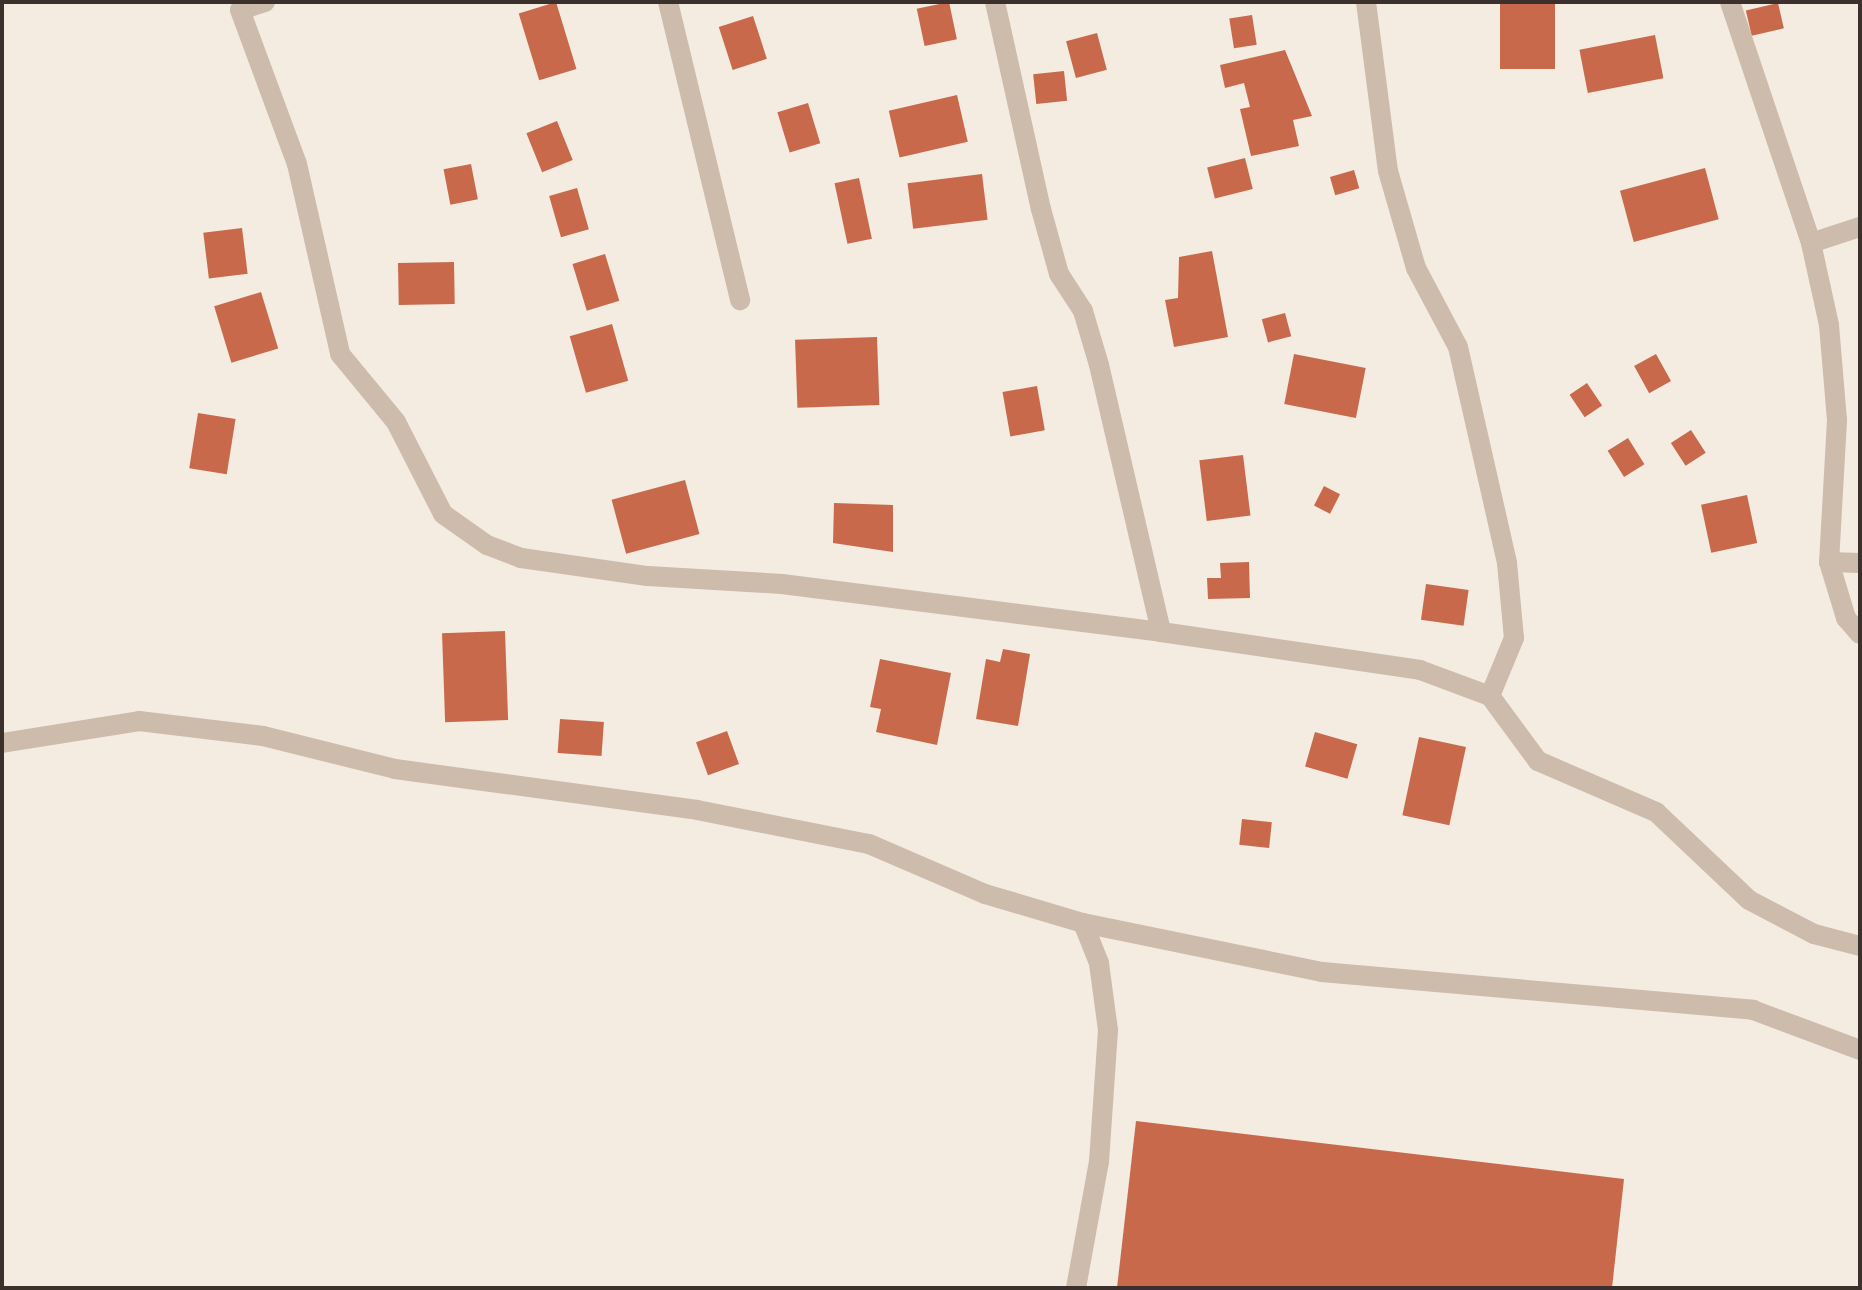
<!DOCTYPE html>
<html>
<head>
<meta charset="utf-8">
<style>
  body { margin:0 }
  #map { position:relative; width:1862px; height:1290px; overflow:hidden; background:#f4ebe1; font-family:"Space Grotesk",sans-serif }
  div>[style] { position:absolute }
  .building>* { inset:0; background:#c8694b; transform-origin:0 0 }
  .minor>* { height:20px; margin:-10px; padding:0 10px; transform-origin:10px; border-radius:10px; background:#cdbbac }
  span { translate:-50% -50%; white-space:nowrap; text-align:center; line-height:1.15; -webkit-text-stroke:8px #fbf5ee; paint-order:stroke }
  .frame { position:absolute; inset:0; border:4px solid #3b302b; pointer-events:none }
</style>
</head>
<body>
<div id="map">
  <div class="building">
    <div style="left:556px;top:2px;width:70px;height:39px;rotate:73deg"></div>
    <div style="left:949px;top:2px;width:38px;height:33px;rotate:78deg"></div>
    <div style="left:1500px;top:2px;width:55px;height:67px"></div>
    <div style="left:1778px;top:3px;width:26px;height:33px;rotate:77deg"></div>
    <div style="left:1252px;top:15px;width:30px;height:23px;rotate:81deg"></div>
    <div style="left:753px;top:16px;width:45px;height:36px;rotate:72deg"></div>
    <div style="left:1097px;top:33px;width:38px;height:32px;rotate:75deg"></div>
    <div style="left:1655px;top:35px;width:44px;height:77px;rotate:79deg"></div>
    <div style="clip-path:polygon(1285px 50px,1312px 116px,1293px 120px,1299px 146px,1251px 156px,1240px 109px,1250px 107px,1244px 83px,1225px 88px,1220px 65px)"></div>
    <div style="left:1064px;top:71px;width:30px;height:31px;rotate:84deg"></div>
    <div style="left:957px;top:95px;width:48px;height:70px;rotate:77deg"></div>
    <div style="left:808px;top:103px;width:42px;height:32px;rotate:73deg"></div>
    <div style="left:557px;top:121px;width:42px;height:33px;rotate:68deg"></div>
    <div style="left:1245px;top:158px;width:32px;height:39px;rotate:76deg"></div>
    <div style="left:471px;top:164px;width:36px;height:28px;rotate:79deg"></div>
    <div style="left:1705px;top:168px;width:53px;height:88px;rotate:75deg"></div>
    <div style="left:1354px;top:170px;width:19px;height:25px;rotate:74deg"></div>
    <div style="left:982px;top:174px;width:46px;height:75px;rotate:83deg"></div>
    <div style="left:859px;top:178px;width:62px;height:25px;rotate:78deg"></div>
    <div style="left:577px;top:188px;width:43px;height:29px;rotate:74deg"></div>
    <div style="left:242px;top:228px;width:46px;height:39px;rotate:83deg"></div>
    <div style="clip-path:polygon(1212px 251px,1228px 337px,1174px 347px,1165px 300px,1178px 298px,1179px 257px)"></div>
    <div style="left:605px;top:254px;width:49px;height:34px;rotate:73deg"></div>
    <div style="left:454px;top:262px;width:42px;height:56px;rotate:89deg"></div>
    <div style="left:261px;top:292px;width:59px;height:49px;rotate:73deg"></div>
    <div style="left:1285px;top:313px;width:24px;height:24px;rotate:75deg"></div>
    <div style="left:612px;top:324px;width:59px;height:44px;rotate:74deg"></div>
    <div style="left:877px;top:337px;width:68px;height:82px;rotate:88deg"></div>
    <div style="left:1294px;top:354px;width:73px;height:51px;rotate:11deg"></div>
    <div style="left:1656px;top:354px;width:31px;height:25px;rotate:61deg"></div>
    <div style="left:1587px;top:383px;width:27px;height:21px;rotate:56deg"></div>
    <div style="left:1037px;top:386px;width:45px;height:35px;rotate:80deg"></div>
    <div style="left:198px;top:413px;width:38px;height:56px;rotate:9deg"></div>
    <div style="left:1691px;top:430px;width:27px;height:24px;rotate:57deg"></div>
    <div style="left:1628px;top:438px;width:31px;height:24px;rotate:58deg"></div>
    <div style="left:1243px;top:455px;width:61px;height:44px;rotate:83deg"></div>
    <div style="left:685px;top:480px;width:56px;height:76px;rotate:75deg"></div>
    <div style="left:1324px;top:486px;width:18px;height:22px;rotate:27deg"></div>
    <div style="left:1747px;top:495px;width:49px;height:47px;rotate:78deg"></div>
    <div style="clip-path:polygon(834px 503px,893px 505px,893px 552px,833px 543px)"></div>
    <div style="clip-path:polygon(1249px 562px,1250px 598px,1208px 599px,1207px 578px,1221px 578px,1220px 563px)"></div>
    <div style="left:1426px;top:584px;width:43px;height:36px;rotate:8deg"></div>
    <div style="left:505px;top:631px;width:89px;height:63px;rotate:88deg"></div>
    <div style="clip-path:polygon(1003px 649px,1030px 654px,1018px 726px,976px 719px,986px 659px,1000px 662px)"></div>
    <div style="clip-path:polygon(880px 659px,951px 673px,937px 745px,876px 732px,881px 709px,870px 707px)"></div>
    <div style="left:560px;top:719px;width:44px;height:34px;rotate:4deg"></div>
    <div style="left:727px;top:731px;width:35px;height:33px;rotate:70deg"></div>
    <div style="left:1315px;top:732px;width:44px;height:36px;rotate:16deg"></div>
    <div style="left:1419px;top:737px;width:48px;height:80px;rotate:12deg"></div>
    <div style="left:1242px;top:819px;width:30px;height:26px;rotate:6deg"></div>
    <div style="clip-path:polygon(1136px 1121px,1624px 1179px,1612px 1288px,1117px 1288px)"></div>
  </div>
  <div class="minor">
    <div style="left:265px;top:2px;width:26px;rotate:162deg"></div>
    <div style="left:240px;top:10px;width:164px;rotate:69.7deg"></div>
    <div style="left:297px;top:164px;width:195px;rotate:77.2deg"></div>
    <div style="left:340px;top:354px;width:88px;rotate:50.5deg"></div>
    <div style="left:396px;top:422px;width:103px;rotate:62.9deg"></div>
    <div style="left:443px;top:514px;width:54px;rotate:35.2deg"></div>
    <div style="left:487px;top:545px;width:36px;rotate:21deg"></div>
    <div style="left:521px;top:558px;width:128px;rotate:8.1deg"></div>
    <div style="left:648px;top:576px;width:134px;rotate:3.4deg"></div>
    <div style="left:782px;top:584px;width:382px;rotate:7.2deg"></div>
    <div style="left:668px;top:2px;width:307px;rotate:76.4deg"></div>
    <div style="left:995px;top:2px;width:212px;rotate:77.5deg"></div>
    <div style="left:1041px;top:209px;width:67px;rotate:74.5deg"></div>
    <div style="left:1059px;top:274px;width:44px;rotate:57deg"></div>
    <div style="left:1083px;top:311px;width:56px;rotate:73.5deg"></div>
    <div style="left:1099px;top:365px;width:274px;rotate:76.9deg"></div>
    <div style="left:1161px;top:632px;width:262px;rotate:8.3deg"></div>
    <div style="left:1420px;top:670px;width:75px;rotate:20.4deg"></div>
    <div style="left:1366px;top:2px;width:170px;rotate:82.6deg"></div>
    <div style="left:1388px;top:171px;width:101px;rotate:73.9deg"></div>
    <div style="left:1416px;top:268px;width:89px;rotate:62deg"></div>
    <div style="left:1458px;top:347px;width:221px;rotate:77.2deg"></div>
    <div style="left:1507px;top:563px;width:75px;rotate:84.7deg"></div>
    <div style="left:1514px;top:638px;width:63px;rotate:112.5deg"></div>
    <div style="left:1490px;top:696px;width:81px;rotate:53.6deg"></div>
    <div style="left:1538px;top:761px;width:129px;rotate:23.4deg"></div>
    <div style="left:1656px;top:812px;width:128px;rotate:43.4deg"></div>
    <div style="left:1749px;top:900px;width:73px;rotate:27.6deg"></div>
    <div style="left:1814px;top:934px;width:48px;rotate:14.6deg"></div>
    <div style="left:1730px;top:2px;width:254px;rotate:71.4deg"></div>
    <div style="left:1811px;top:243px;width:84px;rotate:77.6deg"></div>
    <div style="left:1829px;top:325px;width:95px;rotate:85.2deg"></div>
    <div style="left:1837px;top:420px;width:142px;rotate:93.2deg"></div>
    <div style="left:1829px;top:562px;width:59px;rotate:73.1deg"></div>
    <div style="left:1846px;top:618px;width:21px;rotate:49deg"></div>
    <div style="left:1811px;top:243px;width:52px;rotate:-18.1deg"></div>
    <div style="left:1829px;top:562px;width:31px;rotate:2deg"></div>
    <div style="left:2px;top:743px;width:139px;rotate:-9.1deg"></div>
    <div style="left:139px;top:721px;width:125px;rotate:6.9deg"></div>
    <div style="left:263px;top:736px;width:136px;rotate:14deg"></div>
    <div style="left:395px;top:769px;width:305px;rotate:7.7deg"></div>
    <div style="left:697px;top:810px;width:175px;rotate:11.2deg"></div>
    <div style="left:869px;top:844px;width:126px;rotate:23.3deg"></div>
    <div style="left:985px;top:894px;width:102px;rotate:16.5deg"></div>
    <div style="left:1083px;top:923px;width:244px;rotate:11.6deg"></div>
    <div style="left:1322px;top:972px;width:433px;rotate:5deg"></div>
    <div style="left:1753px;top:1010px;width:114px;rotate:20.5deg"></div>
    <div style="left:1076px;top:1288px;width:128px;rotate:-79.7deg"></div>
    <div style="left:1099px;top:1162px;width:132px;rotate:-86.1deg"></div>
    <div style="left:1108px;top:1030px;width:68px;rotate:-97.7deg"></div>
    <div style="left:1099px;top:963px;width:43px;rotate:-111.8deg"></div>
  </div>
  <div class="frame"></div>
</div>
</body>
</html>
